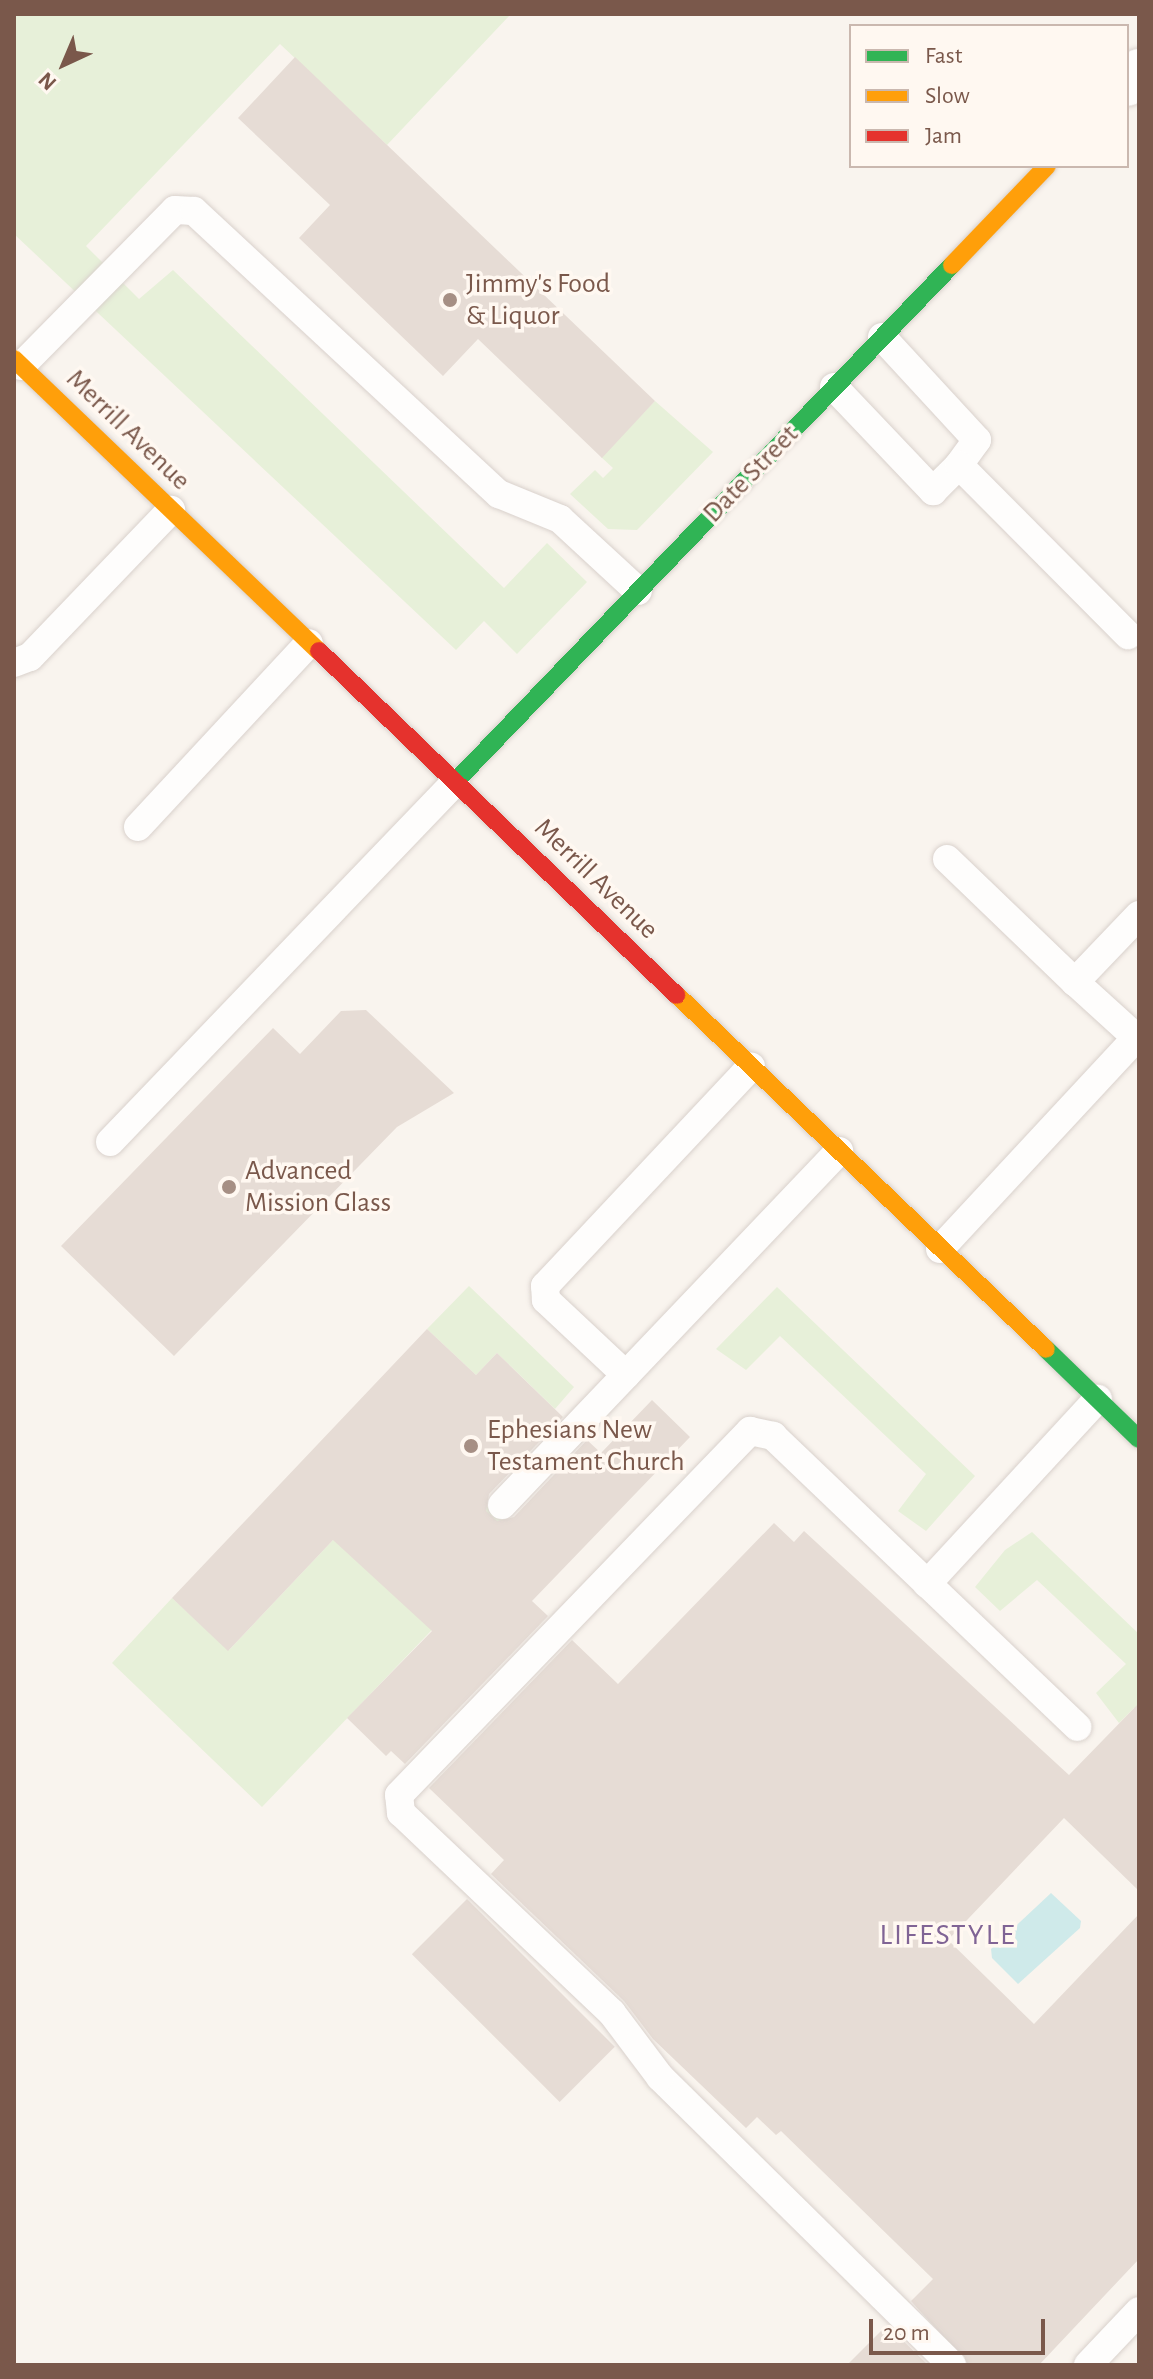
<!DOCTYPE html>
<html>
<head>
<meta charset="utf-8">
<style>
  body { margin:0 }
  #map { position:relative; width:1153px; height:2379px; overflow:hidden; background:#f9f4ee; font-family:"Alegreya Sans",sans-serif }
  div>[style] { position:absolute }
  .green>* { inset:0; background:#e7f0d9 }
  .water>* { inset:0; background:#cfeaea }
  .building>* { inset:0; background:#e6dcd5; transform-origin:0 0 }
  .roads { filter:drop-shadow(0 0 2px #d9d1cc) drop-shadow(0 0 2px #d9d1cc) }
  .lane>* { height:28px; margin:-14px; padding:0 14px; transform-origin:14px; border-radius:14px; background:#fefdfc }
  .street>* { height:44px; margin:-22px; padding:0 22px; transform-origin:22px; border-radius:22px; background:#fefdfc }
  .fast>* { height:18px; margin:-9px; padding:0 9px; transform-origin:9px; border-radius:9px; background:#30b455 }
  .slow>* { height:18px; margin:-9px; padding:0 9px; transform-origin:9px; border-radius:9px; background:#ff9f0a }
  .jam>* { height:18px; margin:-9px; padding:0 9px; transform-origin:9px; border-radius:9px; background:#e5322d }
  .dots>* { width:22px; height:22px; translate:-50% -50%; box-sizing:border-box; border:4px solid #fff8f1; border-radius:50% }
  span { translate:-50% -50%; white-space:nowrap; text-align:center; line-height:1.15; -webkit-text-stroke:7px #fff8f1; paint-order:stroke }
  .poi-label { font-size:28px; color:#7a584b }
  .left { translate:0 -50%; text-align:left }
  .street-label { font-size:28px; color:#7a584b }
  .neighbourhood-label { font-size:30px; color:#806495; letter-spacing:2px }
  .frame { position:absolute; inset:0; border:16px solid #7a584b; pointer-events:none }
  .legend { position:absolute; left:849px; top:24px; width:280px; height:144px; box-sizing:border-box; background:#fff8f1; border:2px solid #cab8af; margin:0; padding:10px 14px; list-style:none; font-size:24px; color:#7a584b }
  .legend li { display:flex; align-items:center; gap:16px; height:40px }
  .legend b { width:40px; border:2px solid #cab8af }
  .north { position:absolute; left:24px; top:24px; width:80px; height:80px; -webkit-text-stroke:6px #fff8f1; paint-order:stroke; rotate:224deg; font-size:22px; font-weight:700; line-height:32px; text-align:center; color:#7a584b }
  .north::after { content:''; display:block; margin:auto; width:28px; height:36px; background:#7a584b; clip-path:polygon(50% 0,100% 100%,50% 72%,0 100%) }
  .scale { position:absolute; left:869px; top:2319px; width:176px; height:36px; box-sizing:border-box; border:4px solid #7a584b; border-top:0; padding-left:10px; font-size:24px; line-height:28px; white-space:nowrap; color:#7a584b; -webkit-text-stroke:6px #fff8f1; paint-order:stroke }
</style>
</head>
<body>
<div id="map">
  <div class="green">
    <div style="clip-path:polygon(14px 14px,511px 14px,387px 145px,280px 44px,86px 246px,139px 299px,173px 270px,504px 588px,547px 543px,587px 582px,517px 654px,484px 621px,456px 650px,14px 234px)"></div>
    <div style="clip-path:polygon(655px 401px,713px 452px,637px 530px,608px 529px,570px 494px,595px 470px,603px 478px,613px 468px,601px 457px)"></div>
    <div style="clip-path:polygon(469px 1286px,574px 1387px,555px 1409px,497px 1353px,476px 1375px,427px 1329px)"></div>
    <div style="clip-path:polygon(777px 1287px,975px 1476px,926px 1531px,898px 1511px,926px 1474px,780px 1336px,746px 1370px,716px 1349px)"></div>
    <div style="clip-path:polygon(400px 1424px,520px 1538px,262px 1807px,112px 1663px,172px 1598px,229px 1650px,333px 1540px)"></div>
    <div style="clip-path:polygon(1032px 1532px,1139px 1634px,1139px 1713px,1134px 1708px,1119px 1723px,1096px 1693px,1126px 1664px,1037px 1580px,1000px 1611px,975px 1587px,1005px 1550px)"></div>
  </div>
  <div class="water">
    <div style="clip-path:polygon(1051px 1893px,1081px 1921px,1080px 1928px,1018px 1984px,992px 1958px,991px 1949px)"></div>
  </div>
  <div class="building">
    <div style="clip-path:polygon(295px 57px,655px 401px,602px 458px,478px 339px,443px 376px,299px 238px,330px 205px,238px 118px)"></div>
    <div style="clip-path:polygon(366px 1010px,454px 1093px,397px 1127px,174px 1356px,61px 1246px,273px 1028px,300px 1054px,341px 1011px)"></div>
    <div style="clip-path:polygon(427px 1329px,476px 1375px,497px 1353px,563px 1417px,489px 1494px,486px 1511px,497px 1521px,514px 1517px,587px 1440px,601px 1453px,652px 1400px,690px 1437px,532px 1601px,548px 1616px,405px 1764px,391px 1751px,386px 1756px,347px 1718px,432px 1631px,333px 1540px,228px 1651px,172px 1598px)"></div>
    <div style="clip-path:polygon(774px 1523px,794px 1542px,804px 1531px,1069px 1775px,1139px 1703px,1139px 1891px,1064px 1818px,948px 1940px,1034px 2024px,1139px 1914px,1139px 2259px,1039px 2365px,969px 2365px,911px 2301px,933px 2279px,781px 2131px,776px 2135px,757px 2117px,746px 2128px,653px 2039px,624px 2001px,491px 1874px,504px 1860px,429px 1788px,572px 1640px,618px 1684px)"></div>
    <div style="left:467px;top:1899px;width:209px;height:78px;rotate:45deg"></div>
    <div style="clip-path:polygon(887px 2325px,928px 2365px,847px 2365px)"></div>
  </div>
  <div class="roads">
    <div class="lane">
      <div style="left:882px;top:337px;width:140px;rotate:47.3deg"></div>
      <div style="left:977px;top:440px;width:31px;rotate:126deg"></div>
      <div style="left:21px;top:366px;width:219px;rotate:-45.4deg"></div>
      <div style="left:175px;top:210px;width:19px;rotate:3deg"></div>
      <div style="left:194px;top:211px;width:416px;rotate:42.9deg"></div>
      <div style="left:499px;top:494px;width:66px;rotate:22.3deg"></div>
      <div style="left:560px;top:519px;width:106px;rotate:42.7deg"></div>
      <div style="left:834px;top:387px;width:144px;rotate:46.4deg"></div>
      <div style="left:933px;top:491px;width:37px;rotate:-45deg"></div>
      <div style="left:959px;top:465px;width:240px;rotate:45.2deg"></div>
      <div style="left:14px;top:663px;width:17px;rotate:-21deg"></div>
      <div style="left:30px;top:657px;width:204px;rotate:-46.2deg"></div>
      <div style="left:138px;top:827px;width:251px;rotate:-47.1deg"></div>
      <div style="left:947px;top:859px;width:178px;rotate:43.9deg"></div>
      <div style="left:1139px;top:915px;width:93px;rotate:133.7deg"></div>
      <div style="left:1075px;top:982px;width:86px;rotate:42.2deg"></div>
      <div style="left:110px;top:1142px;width:499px;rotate:-46.2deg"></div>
      <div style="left:940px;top:1249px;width:288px;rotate:-47.1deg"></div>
      <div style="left:626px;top:1375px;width:110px;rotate:-136.8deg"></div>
      <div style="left:546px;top:1300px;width:14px;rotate:-94deg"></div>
      <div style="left:545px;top:1286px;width:301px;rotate:-46.8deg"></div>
      <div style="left:502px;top:1505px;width:489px;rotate:-46.4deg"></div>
      <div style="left:927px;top:1584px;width:252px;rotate:-47.3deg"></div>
      <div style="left:952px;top:2365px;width:410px;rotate:-135.4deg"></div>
      <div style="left:660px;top:2077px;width:80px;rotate:-126.9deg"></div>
      <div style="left:612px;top:2013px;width:291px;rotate:-136.5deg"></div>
      <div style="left:401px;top:1813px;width:18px;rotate:-96deg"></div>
      <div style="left:399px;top:1795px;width:506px;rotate:-46.04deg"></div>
      <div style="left:750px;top:1431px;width:24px;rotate:12deg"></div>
      <div style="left:773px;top:1436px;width:421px;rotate:43.7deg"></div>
      <div style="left:1088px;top:2365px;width:74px;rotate:-46.6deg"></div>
    </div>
    <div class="street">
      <div style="left:1127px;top:84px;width:18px;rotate:-47deg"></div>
    </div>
    <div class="fast">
      <div style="left:455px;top:782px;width:717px;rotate:-46.13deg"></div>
      <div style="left:1046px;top:1349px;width:129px;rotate:44.1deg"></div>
    </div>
    <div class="slow">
      <div style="left:952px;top:265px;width:137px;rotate:-46.2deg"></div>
      <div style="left:14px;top:359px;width:422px;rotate:43.8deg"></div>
      <div style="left:677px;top:995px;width:511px;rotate:43.81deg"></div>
    </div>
    <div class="jam">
      <div style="left:319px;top:651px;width:496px;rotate:43.9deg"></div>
    </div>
  </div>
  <div class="dots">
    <div style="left:450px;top:300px;background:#a68f84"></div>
    <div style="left:229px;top:1187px;background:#a68f84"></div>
    <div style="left:471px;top:1446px;background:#a68f84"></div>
  </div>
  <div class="poi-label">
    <span class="left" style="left:466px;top:300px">Jimmy's Food<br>&amp; Liquor</span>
    <span class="left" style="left:245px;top:1187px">Advanced<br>Mission Glass</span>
    <span class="left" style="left:487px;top:1446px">Ephesians New<br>Testament Church</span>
  </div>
  <div class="street-label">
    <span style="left:128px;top:430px;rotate:44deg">Merrill Avenue</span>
    <span style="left:751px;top:474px;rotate:-46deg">Date Street</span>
    <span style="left:596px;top:879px;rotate:44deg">Merrill Avenue</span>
  </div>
  <div class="neighbourhood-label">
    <span style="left:948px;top:1935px">LIFESTYLE</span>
  </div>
  <div class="frame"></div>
  <ul class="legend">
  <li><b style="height:10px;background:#30b455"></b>Fast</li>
  <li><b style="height:10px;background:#ff9f0a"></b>Slow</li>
  <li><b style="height:10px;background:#e5322d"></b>Jam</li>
  </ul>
  <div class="north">N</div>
  <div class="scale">20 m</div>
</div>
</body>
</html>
